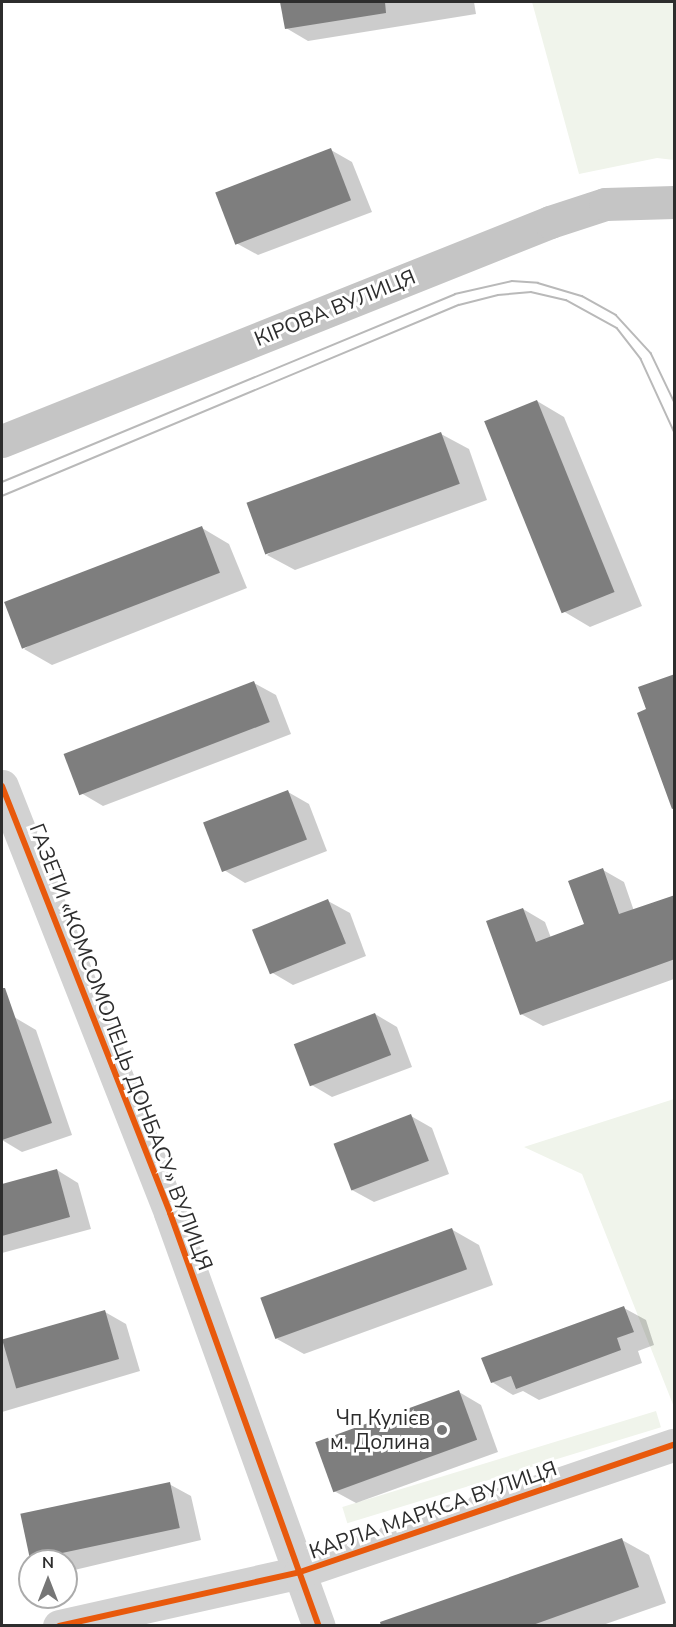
<!DOCTYPE html>
<html>
<head>
<meta charset="utf-8">
<style>
  body { margin:0 }
  #map { position:relative; width:676px; height:1627px; overflow:hidden; background:#fff; font-family:"Nunito Sans",sans-serif }
  div>[style] { position:absolute }
  .green>* { inset:0; background:#f0f4eb; transform-origin:0 0 }
  .shadow>* { inset:0; background:#0003 }
  .building>* { inset:0; background:#7e7e7e; transform-origin:0 0 }
  .minor>* { height:33px; margin:-16.5px; padding:0 16.5px; transform-origin:16.5px; border-radius:16.5px; background:#d2d2d2 }
  .major>* { height:33px; margin:-16.5px; padding:0 16.5px; transform-origin:16.5px; border-radius:16.5px; background:#c5c5c5 }
  .tram>* { height:1.5px; margin:-0.75px; padding:0 0.75px; transform-origin:0.75px; border-radius:0.75px; background:#b9b9b9 }
  .cycleway>* { height:6px; margin:-3px; padding:0 3px; transform-origin:3px; border-radius:3px; background:#e8590c }
  .dots>* { width:16px; height:16px; translate:-50% -50%; box-sizing:border-box; border:3px solid #fff; border-radius:50% }
  span { translate:-50% -50%; white-space:nowrap; text-align:center; line-height:1.15; -webkit-text-stroke:6px #fff; paint-order:stroke }
  .street-label { font-size:21px; color:#2d2d2d }
  .poi-label { font-size:21px; color:#2d2d2d }
  .right { translate:-100% -50%; text-align:right }
  .frame { position:absolute; inset:0; border:3px solid #2d2d2d; pointer-events:none }
  .north { position:absolute; left:18px; top:1549px; width:60px; height:60px; box-sizing:border-box; background:#fff; border:2px solid #ababab; border-radius:50%; rotate:0deg; font-size:16px; font-weight:700; line-height:24px; text-align:center; color:#2d2d2d }
  .north::after { content:''; display:block; margin:auto; width:21px; height:27px; background:#767676; clip-path:polygon(50% 0,100% 100%,50% 72%,0 100%) }
</style>
</head>
<body>
<div id="map">
  <div class="green">
    <div style="clip-path:polygon(532px 2px,674px 2px,674px 160px,657px 158px,579px 174px)"></div>
    <div style="clip-path:polygon(674px 1099px,674px 1407px,582px 1174px,524px 1147px)"></div>
    <div style="left:656px;top:1411px;width:17px;height:328px;rotate:73deg"></div>
  </div>
  <div class="shadow">
    <div style="clip-path:polygon(282px 2px,474px 2px,476px 14px,308px 41px,286px 28px)"></div>
    <div style="clip-path:polygon(331px 150px,352px 162px,372px 212px,258px 255px,236px 243px)"></div>
    <div style="clip-path:polygon(537px 401px,564px 417px,642px 606px,590px 627px,563px 611px)"></div>
    <div style="clip-path:polygon(441px 434px,469px 449px,487px 500px,295px 570px,267px 555px)"></div>
    <div style="clip-path:polygon(202px 528px,229px 544px,247px 588px,52px 665px,24px 649px)"></div>
    <div style="clip-path:polygon(254px 683px,276px 695px,291px 734px,103px 806px,81px 793px)"></div>
    <div style="clip-path:polygon(288px 792px,309px 804px,327px 851px,245px 883px,224px 870px)"></div>
    <div style="clip-path:polygon(603px 870px,624px 882px,634px 911px,674px 896px,674px 979px,543px 1026px,521px 1014px,523px 909px,545px 922px,551px 938px,585px 925px)"></div>
    <div style="clip-path:polygon(328px 901px,350px 913px,366px 956px,293px 985px,271px 972px)"></div>
    <div style="clip-path:polygon(375px 1014px,397px 1027px,412px 1067px,332px 1097px,310px 1084px)"></div>
    <div style="clip-path:polygon(14px 1017px,36px 1030px,72px 1135px,22px 1152px,2px 1140px,2px 1022px)"></div>
    <div style="clip-path:polygon(411px 1116px,432px 1128px,449px 1174px,374px 1202px,352px 1190px)"></div>
    <div style="clip-path:polygon(57px 1170px,78px 1183px,91px 1229px,2px 1253px,2px 1186px)"></div>
    <div style="clip-path:polygon(451px 1229px,479px 1245px,493px 1285px,304px 1354px,277px 1339px)"></div>
    <div style="clip-path:polygon(624px 1308px,646px 1320px,654px 1345px,638px 1351px,642px 1363px,539px 1400px,523px 1391px,513px 1395px,492px 1382px)"></div>
    <div style="clip-path:polygon(105px 1312px,126px 1324px,140px 1371px,2px 1412px,2px 1342px)"></div>
    <div style="clip-path:polygon(459px 1392px,481px 1405px,498px 1452px,356px 1503px,334px 1491px)"></div>
    <div style="clip-path:polygon(169px 1484px,191px 1496px,201px 1540px,66px 1572px,66px 1561px,33px 1561px,23px 1517px)"></div>
    <div style="clip-path:polygon(622px 1540px,649px 1555px,666px 1603px,600px 1626px,380px 1626px)"></div>
  </div>
  <div class="building">
    <div style="clip-path:polygon(280px 2px,385px 2px,386px 13px,285px 29px)"></div>
    <div style="left:331px;top:148px;width:56px;height:124px;rotate:69deg"></div>
    <div style="left:537px;top:400px;width:207px;height:57px;rotate:68deg"></div>
    <div style="left:441px;top:432px;width:55px;height:207px;rotate:70deg"></div>
    <div style="left:202px;top:526px;width:50px;height:212px;rotate:69deg"></div>
    <div style="clip-path:polygon(675px 674px,675px 808px,672px 809px,637px 713px,646px 709px,638px 687px)"></div>
    <div style="left:254px;top:681px;width:44px;height:204px;rotate:69deg"></div>
    <div style="left:288px;top:790px;width:53px;height:91px;rotate:69deg"></div>
    <div style="clip-path:polygon(603px 868px,619px 914px,675px 895px,675px 959px,520px 1015px,486px 921px,523px 908px,536px 942px,584px 924px,568px 881px)"></div>
    <div style="left:328px;top:899px;width:48px;height:82px;rotate:68deg"></div>
    <div style="clip-path:polygon(2px 988px,5px 988px,52px 1123px,2px 1140px)"></div>
    <div style="left:375px;top:1013px;width:45px;height:87px;rotate:69deg"></div>
    <div style="left:411px;top:1114px;width:50px;height:83px;rotate:69deg"></div>
    <div style="clip-path:polygon(57px 1169px,70px 1217px,2px 1236px,2px 1184px)"></div>
    <div style="left:452px;top:1228px;width:44px;height:204px;rotate:70deg"></div>
    <div style="clip-path:polygon(624px 1306px,634px 1332px,617px 1338px,621px 1350px,516px 1389px,511px 1376px,491px 1383px,481px 1358px)"></div>
    <div style="left:105px;top:1310px;width:51px;height:107px;rotate:74deg"></div>
    <div style="left:459px;top:1390px;width:53px;height:153px;rotate:70deg"></div>
    <div style="left:170px;top:1482px;width:47px;height:153px;rotate:78deg"></div>
    <div style="clip-path:polygon(622px 1538px,639px 1587px,530px 1626px,381px 1626px,380px 1622px)"></div>
  </div>
  <div class="minor">
    <div style="left:2px;top:786px;width:459px;rotate:68.5deg"></div>
    <div style="left:170px;top:1213px;width:439px;rotate:70.2deg"></div>
    <div style="left:59px;top:1626px;width:247px;rotate:-12.6deg"></div>
    <div style="left:300px;top:1572px;width:395px;rotate:-18.8deg"></div>
  </div>
  <div class="major">
    <div style="left:2px;top:441px;width:590px;rotate:-21.78deg"></div>
    <div style="left:550px;top:222px;width:58px;rotate:-18.1deg"></div>
    <div style="left:605px;top:204px;width:69px;rotate:-1.7deg"></div>
  </div>
  <div class="tram">
    <div style="left:2px;top:482px;width:490px;rotate:-22.5deg"></div>
    <div style="left:455px;top:294px;width:58px;rotate:-12.8deg"></div>
    <div style="left:512px;top:281px;width:26px;rotate:4deg"></div>
    <div style="left:538px;top:283px;width:46px;rotate:16.5deg"></div>
    <div style="left:582px;top:296px;width:39px;rotate:29deg"></div>
    <div style="left:616px;top:315px;width:52px;rotate:47.4deg"></div>
    <div style="left:651px;top:353px;width:53px;rotate:64.4deg"></div>
    <div style="left:2px;top:496px;width:495px;rotate:-22.7deg"></div>
    <div style="left:459px;top:305px;width:40px;rotate:-14.4deg"></div>
    <div style="left:498px;top:295px;width:33px;rotate:-5deg"></div>
    <div style="left:531px;top:292px;width:36px;rotate:13deg"></div>
    <div style="left:566px;top:300px;width:58px;rotate:28.8deg"></div>
    <div style="left:617px;top:328px;width:39px;rotate:52deg"></div>
    <div style="left:641px;top:359px;width:79px;rotate:65.4deg"></div>
  </div>
  <div class="cycleway">
    <div style="left:2px;top:786px;width:459px;rotate:68.5deg"></div>
    <div style="left:170px;top:1213px;width:439px;rotate:70.2deg"></div>
    <div style="left:59px;top:1626px;width:247px;rotate:-12.6deg"></div>
    <div style="left:300px;top:1572px;width:395px;rotate:-18.8deg"></div>
  </div>
  <div class="dots">
    <div style="left:442px;top:1430px;background:#767676"></div>
  </div>
  <div class="street-label">
    <span style="left:335px;top:308px;rotate:-22deg">КІРОВА ВУЛИЦЯ</span>
    <span style="left:121px;top:1047px;rotate:69deg">ГАЗЕТИ «КОМСОМОЛЕЦЬ ДОНБАСУ» ВУЛИЦЯ</span>
    <span style="left:433px;top:1510px;rotate:-19deg">КАРЛА МАРКСА ВУЛИЦЯ</span>
  </div>
  <div class="poi-label">
    <span class="right" style="left:430px;top:1430px">Чп Кулієв<br>м. Долина</span>
  </div>
  <div class="frame"></div>
  <div class="north">N</div>
</div>
</body>
</html>
